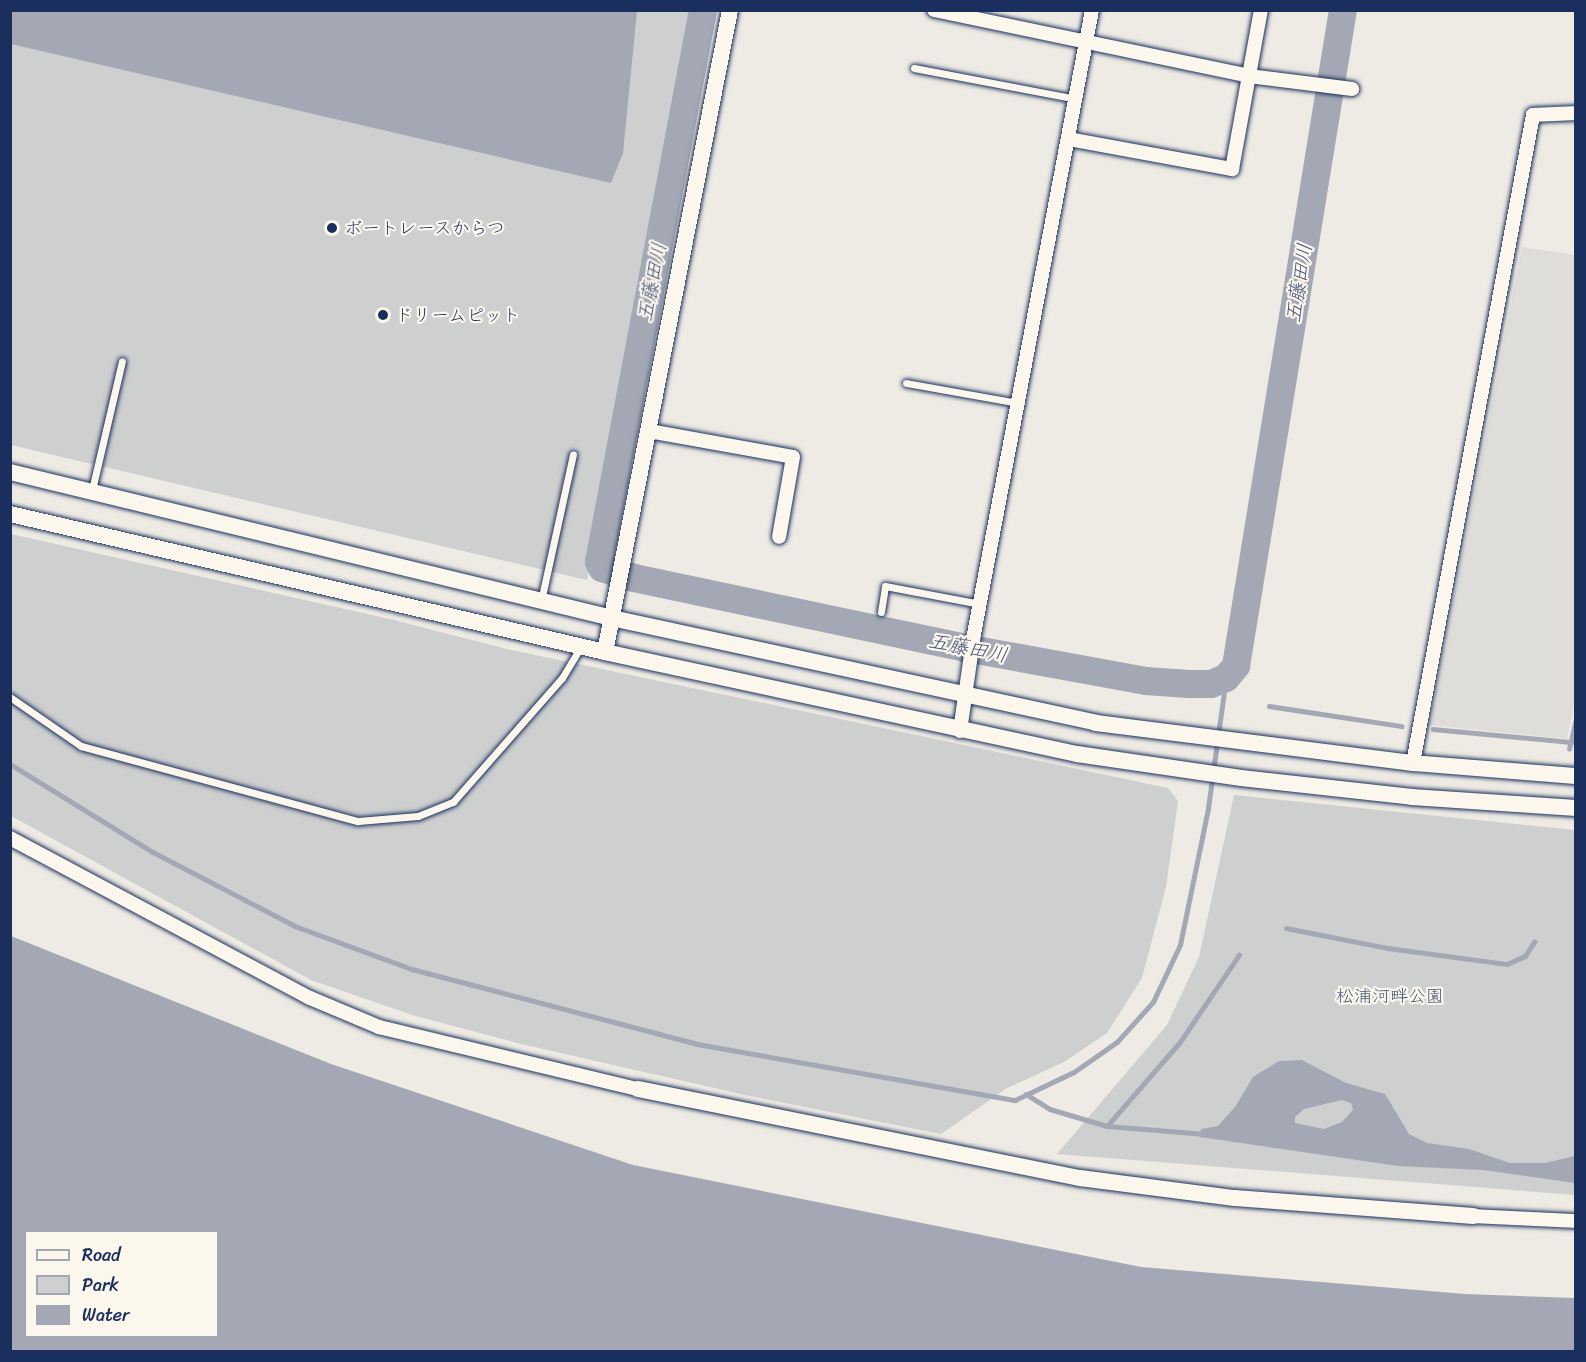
<!DOCTYPE html>
<html>
<head>
<meta charset="utf-8">
<style>
  body { margin:0 }
  #map { position:relative; width:1586px; height:1362px; overflow:hidden; background:#eeebe4; font-family:Sriracha,"Klee One",sans-serif }
  div>[style] { position:absolute }
  .built>* { inset:0; background:#deddda }
  .green>* { inset:0; background:#cecfcf }
  .water>* { inset:0; background:#a3a8b4 }
  .stream>* { height:4.5px; margin:-2.25px; padding:0 2.25px; transform-origin:2.25px; border-radius:2.25px; background:#a3a8b4 }
  .river>* { height:28px; margin:-14px; padding:0 14px; transform-origin:14px; border-radius:14px; background:#a3a8b4 }
  .roads { filter:drop-shadow(0 0 2px #1b2f5e) drop-shadow(0 0 2px #1b2f5e) }
  .service>* { height:7px; margin:-3.5px; padding:0 3.5px; transform-origin:3.5px; border-radius:3.5px; background:#fbf7ec }
  .minor>* { height:14px; margin:-7px; padding:0 7px; transform-origin:7px; border-radius:7px; background:#fbf7ec }
  .tertiary>* { height:16px; margin:-8px; padding:0 8px; transform-origin:8px; border-radius:8px; background:#fbf7ec }
  .dots>* { width:16px; height:16px; translate:-50% -50%; box-sizing:border-box; border:3px solid #fbf7ec; border-radius:50% }
  span { translate:-50% -50%; white-space:nowrap; text-align:center; line-height:1.15; -webkit-text-stroke:4.5px #fbf7ec; paint-order:stroke }
  .poi-label { font-size:18px; color:#1b2f5e }
  .left { translate:0 -50%; text-align:left }
  .park-label { font-size:18px; color:#48577a }
  .water-label { font-size:20px; color:#445378; font-style:italic }
  .frame { position:absolute; inset:0; border:12px solid #1b2f5e; pointer-events:none }
  .legend { position:absolute; left:24px; top:1230px; width:195px; height:108px; box-sizing:border-box; background:#fbf7ec; border:2px solid #a1a7b3; margin:0; padding:8px 10px; list-style:none; font-size:18px; color:#1b2f5e }
  .legend li { display:flex; align-items:center; gap:12px; height:30px }
  .legend b { width:30px; border:2px solid #a1a7b3 }
</style>
</head>
<body>
<div id="map">
  <div class="built">
    <div style="clip-path:polygon(1522px 247px,1575px 255px,1576px 696px,1567px 739px,1429px 725px)"></div>
  </div>
  <div class="green">
    <div style="clip-path:polygon(11px 11px,695px 11px,587px 580px,11px 445px)"></div>
    <div style="clip-path:polygon(11px 534px,394px 620px,507px 649px,1168px 788px,1178px 801px,1166px 887px,1142px 978px,1107px 1033px,1064px 1062px,1007px 1088px,941px 1134px,745px 1095px,521px 1044px,412px 1015px,311px 980px,11px 816px)"></div>
    <div style="clip-path:polygon(1234px 795px,1575px 830px,1575px 1195px,1057px 1154px,1167px 1025px,1199px 957px)"></div>
  </div>
  <div class="water">
    <div style="clip-path:polygon(11px 10px,637px 11px,623px 153px,611px 183px,11px 44px)"></div>
    <div style="clip-path:polygon(evenodd,11px 936px,331px 1064px,633px 1165px,1141px 1267px,1465px 1294px,1575px 1298px,1575px 1351px,11px 1351px,11px 936px,26px 1232px,218px 1232px,218px 1336px,26px 1336px,26px 1232px)"></div>
    <div style="clip-path:polygon(evenodd,1302px 1060px,1346px 1083px,1385px 1094px,1409px 1134px,1427px 1143px,1469px 1149px,1510px 1163px,1545px 1163px,1575px 1156px,1575px 1183px,1483px 1170px,1398px 1166px,1200px 1137px,1201px 1129px,1218px 1126px,1235px 1107px,1253px 1077px,1279px 1061px,1302px 1060px,1342px 1100px,1351px 1103px,1353px 1110px,1342px 1122px,1324px 1129px,1295px 1123px,1295px 1117px,1304px 1109px,1342px 1100px)"></div>
  </div>
  <div class="stream">
    <div style="left:1269px;top:706px;width:134px;rotate:8.6deg"></div>
    <div style="left:1433px;top:729px;width:139px;rotate:5.4deg"></div>
    <div style="left:1218px;top:735px;width:58px;rotate:-82deg"></div>
    <div style="left:1569px;top:749px;width:32px;rotate:-77deg"></div>
    <div style="left:10px;top:764px;width:168px;rotate:31.6deg"></div>
    <div style="left:153px;top:852px;width:160px;rotate:27.5deg"></div>
    <div style="left:295px;top:926px;width:125px;rotate:20.2deg"></div>
    <div style="left:412px;top:969px;width:295px;rotate:14.7deg"></div>
    <div style="left:697px;top:1044px;width:323px;rotate:10deg"></div>
    <div style="left:1015px;top:1100px;width:65px;rotate:-25.4deg"></div>
    <div style="left:1074px;top:1072px;width:52px;rotate:-34.9deg"></div>
    <div style="left:1117px;top:1042px;width:54px;rotate:-48deg"></div>
    <div style="left:1153px;top:1002px;width:63px;rotate:-64.7deg"></div>
    <div style="left:1180px;top:945px;width:140px;rotate:-78.4deg"></div>
    <div style="left:1208px;top:808px;width:66px;rotate:-82.1deg"></div>
    <div style="left:1286px;top:928px;width:104px;rotate:11.1deg"></div>
    <div style="left:1388px;top:948px;width:120px;rotate:7.7deg"></div>
    <div style="left:1507px;top:964px;width:20px;rotate:-24deg"></div>
    <div style="left:1525px;top:956px;width:17px;rotate:-57deg"></div>
    <div style="left:1026px;top:1094px;width:28px;rotate:32deg"></div>
    <div style="left:1050px;top:1109px;width:59px;rotate:16.6deg"></div>
    <div style="left:1107px;top:1126px;width:99px;rotate:4.6deg"></div>
    <div style="left:1107px;top:1126px;width:111px;rotate:-49deg"></div>
    <div style="left:1180px;top:1042px;width:105px;rotate:-55.9deg"></div>
  </div>
  <div class="river">
    <div style="left:703px;top:10px;width:562px;rotate:100.67deg"></div>
    <div style="left:599px;top:562px;width:7px;rotate:63deg"></div>
    <div style="left:602px;top:568px;width:34px;rotate:17deg"></div>
    <div style="left:634px;top:578px;width:338px;rotate:11.9deg"></div>
    <div style="left:965px;top:648px;width:184px;rotate:10.3deg"></div>
    <div style="left:1146px;top:681px;width:43px;rotate:4deg"></div>
    <div style="left:1189px;top:684px;width:22px"></div>
    <div style="left:1211px;top:684px;width:16px;rotate:-22deg"></div>
    <div style="left:1226px;top:678px;width:16px;rotate:-50deg"></div>
    <div style="left:1236px;top:666px;width:665px;rotate:-80.74deg"></div>
  </div>
  <div class="roads">
    <div class="service">
      <div style="left:914px;top:68px;width:165px;rotate:10.8deg"></div>
      <div style="left:906px;top:383px;width:114px;rotate:10.1deg"></div>
      <div style="left:92px;top:490px;width:132px;rotate:-76.9deg"></div>
      <div style="left:541px;top:601px;width:150px;rotate:-77.7deg"></div>
      <div style="left:881px;top:612px;width:26px;rotate:-81deg"></div>
      <div style="left:885px;top:586px;width:97px;rotate:10.7deg"></div>
      <div style="left:10px;top:697px;width:86px;rotate:34.6deg"></div>
      <div style="left:81px;top:746px;width:287px;rotate:15.2deg"></div>
      <div style="left:358px;top:821px;width:60px;rotate:-4.8deg"></div>
      <div style="left:418px;top:816px;width:38px;rotate:-22deg"></div>
      <div style="left:453px;top:802px;width:165px;rotate:-48.7deg"></div>
      <div style="left:562px;top:678px;width:35px;rotate:-59deg"></div>
    </div>
    <div class="minor">
      <div style="left:934px;top:10px;width:322px;rotate:11.8deg"></div>
      <div style="left:1249px;top:76px;width:104px;rotate:7.2deg"></div>
      <div style="left:1068px;top:139px;width:167px;rotate:10.4deg"></div>
      <div style="left:1232px;top:169px;width:162px;rotate:-79.7deg"></div>
      <div style="left:649px;top:431px;width:146px;rotate:10.2deg"></div>
      <div style="left:793px;top:457px;width:81px;rotate:99.9deg"></div>
      <div style="left:960px;top:731px;width:98px;rotate:-81.8deg"></div>
      <div style="left:974px;top:634px;width:635px;rotate:-79.29deg"></div>
      <div style="left:1413px;top:763px;width:659px;rotate:-79.51deg"></div>
      <div style="left:1533px;top:115px;width:43px;rotate:-2.7deg"></div>
      <div style="left:10px;top:838px;width:340px;rotate:28.1deg"></div>
      <div style="left:310px;top:998px;width:75px;rotate:22.8deg"></div>
      <div style="left:379px;top:1027px;width:266px;rotate:13.5deg"></div>
      <div style="left:1473px;top:1216px;width:103px;rotate:2.8deg"></div>
    </div>
    <div class="tertiary">
      <div style="left:10px;top:472px;width:619px;rotate:13.63deg"></div>
      <div style="left:612px;top:618px;width:495px;rotate:12.2deg"></div>
      <div style="left:1096px;top:723px;width:320px;rotate:7.2deg"></div>
      <div style="left:1413px;top:763px;width:164px;rotate:4.6deg"></div>
      <div style="left:10px;top:514px;width:611px;rotate:13.06deg"></div>
      <div style="left:605px;top:652px;width:483px;rotate:12.2deg"></div>
      <div style="left:1077px;top:754px;width:166px;rotate:8.3deg"></div>
      <div style="left:1241px;top:778px;width:172px;rotate:6.3deg"></div>
      <div style="left:1412px;top:797px;width:164px;rotate:3.8deg"></div>
      <div style="left:605px;top:652px;width:654px;rotate:-78.98deg"></div>
      <div style="left:638px;top:1089px;width:451px;rotate:11.4deg"></div>
      <div style="left:1080px;top:1178px;width:156px;rotate:7.4deg"></div>
      <div style="left:1235px;top:1198px;width:239px;rotate:4.3deg"></div>
    </div>
  </div>
  <div class="dots">
    <div style="left:332px;top:228px;background:#1b2f5e"></div>
    <div style="left:383px;top:315px;background:#1b2f5e"></div>
  </div>
  <div class="poi-label">
    <span class="left" style="left:344px;top:228px">ボートレースからつ</span>
    <span class="left" style="left:395px;top:315px">ドリームピット</span>
  </div>
  <div class="park-label">
    <span style="left:1390px;top:996px">松浦河畔公園</span>
  </div>
  <div class="water-label">
    <span style="left:652px;top:282px;rotate:-79deg">五藤田川</span>
    <span style="left:1299px;top:283px;rotate:-81deg">五藤田川</span>
    <span style="left:968px;top:648px;rotate:11deg">五藤田川</span>
  </div>
  <div class="frame"></div>
  <ul class="legend">
  <li><b style="height:8px;background:#fbf7ec"></b>Road</li>
  <li><b style="height:16px;background:#cecfcf"></b>Park</li>
  <li><b style="height:16px;background:#a3a8b4"></b>Water</li>
  </ul>
</div>
</body>
</html>
